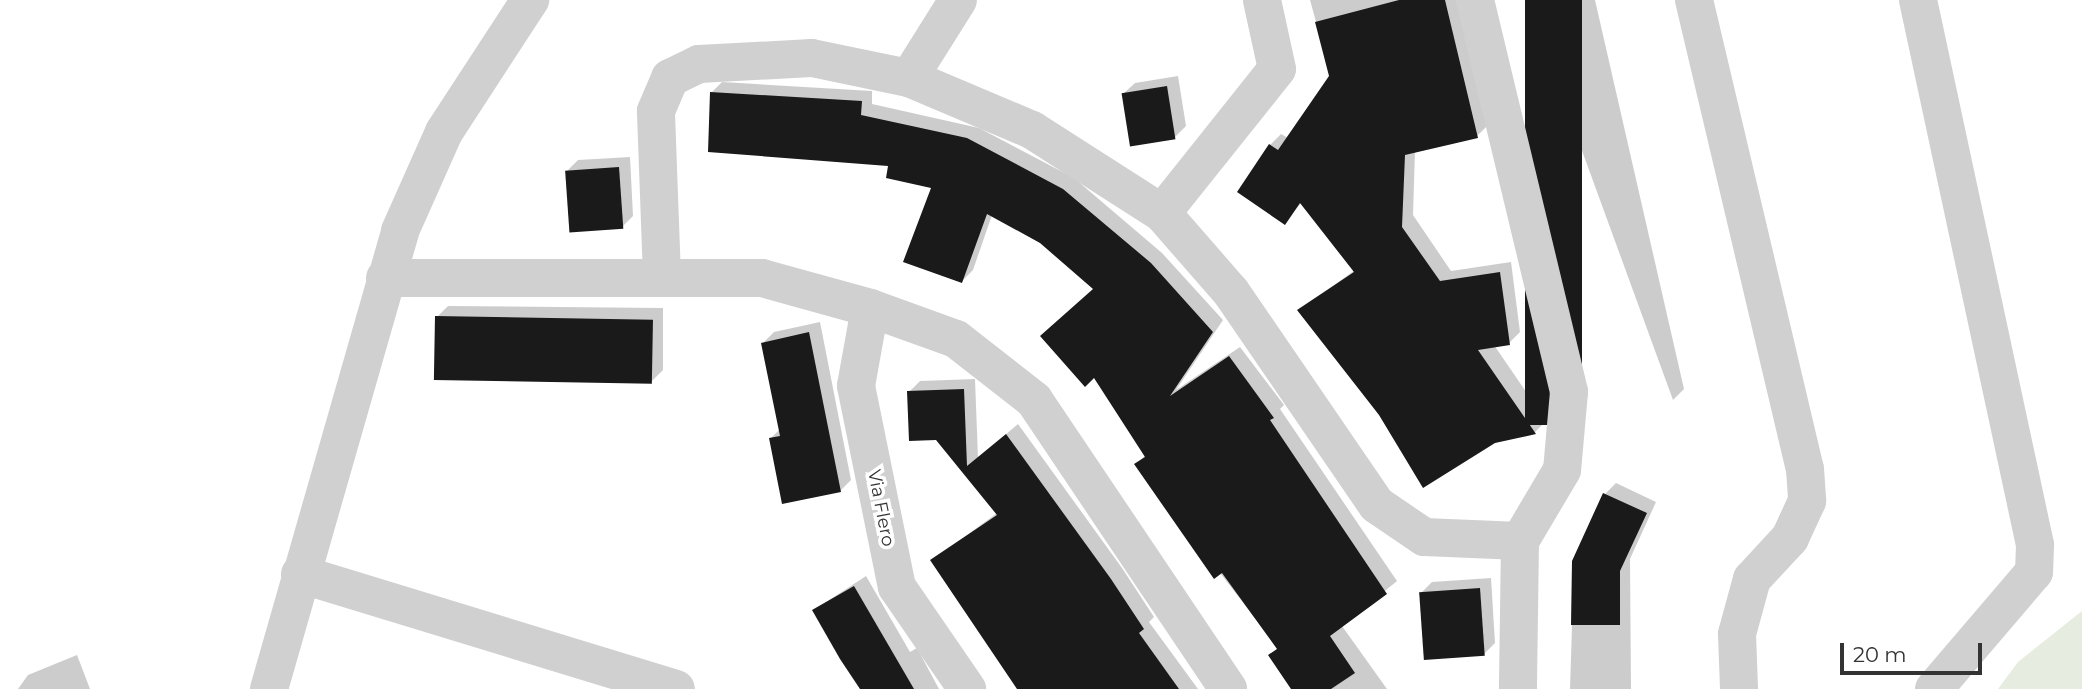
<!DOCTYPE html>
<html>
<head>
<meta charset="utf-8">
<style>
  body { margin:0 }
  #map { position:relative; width:2082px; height:689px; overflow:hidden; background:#fff; font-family:Montserrat,sans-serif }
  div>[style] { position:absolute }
  .green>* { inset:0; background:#e6ecdf }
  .shadow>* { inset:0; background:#0003 }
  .building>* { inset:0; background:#1a1a1a; transform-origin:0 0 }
  .minor>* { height:38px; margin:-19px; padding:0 19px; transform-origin:19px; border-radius:19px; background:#d0d0d0 }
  span { translate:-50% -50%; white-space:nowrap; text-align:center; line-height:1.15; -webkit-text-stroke:7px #fff; paint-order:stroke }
  .street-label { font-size:18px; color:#333 }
  .scale { position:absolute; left:1840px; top:643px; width:142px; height:32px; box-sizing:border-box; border:4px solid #333; border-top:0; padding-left:9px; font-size:21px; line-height:24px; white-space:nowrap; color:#333; -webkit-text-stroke:5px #fff; paint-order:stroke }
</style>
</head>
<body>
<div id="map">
  <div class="green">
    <div style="clip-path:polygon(2082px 611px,2082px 689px,1998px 689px,2018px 662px)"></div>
  </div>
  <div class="shadow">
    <div style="clip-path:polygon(1310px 0,1459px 0,1488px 125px,1477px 136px,1415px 151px,1413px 215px,1451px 271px,1511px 262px,1520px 332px,1509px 343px,1494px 345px,1546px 421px,1535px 432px,1494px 442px,1381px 414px,1300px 310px,1355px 270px,1302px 202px,1285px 222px,1239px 191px,1270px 145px,1281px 134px,1288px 138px,1331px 76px)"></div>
    <div style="clip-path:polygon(1527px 0,1595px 0,1684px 389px,1673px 400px)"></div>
    <div style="clip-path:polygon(1178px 76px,1186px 126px,1175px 137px,1123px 94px,1135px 83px)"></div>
    <div style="clip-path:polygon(722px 82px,872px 91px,872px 104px,979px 128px,1074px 178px,1162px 253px,1223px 320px,1176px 390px,1240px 347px,1284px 405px,1280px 409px,1397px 581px,1342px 626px,1387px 689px,1293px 689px,1271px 655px,1278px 648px,1136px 464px,1146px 455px,1095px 288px,1041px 242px,992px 215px,973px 270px,962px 281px,933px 187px,890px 165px,711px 93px)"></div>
    <div style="clip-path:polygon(630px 157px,633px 216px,622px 227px,567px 171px,578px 160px)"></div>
    <div style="clip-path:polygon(448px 306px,663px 308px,663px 370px,652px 381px,437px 317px)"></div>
    <div style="clip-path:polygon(820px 322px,851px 480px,840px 491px,771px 438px,780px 429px,763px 343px,774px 332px)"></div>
    <div style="clip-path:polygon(975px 379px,978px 458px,1018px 424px,1122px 568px,1154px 617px,1149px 622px,1198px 689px,1019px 689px,932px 561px,997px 513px,909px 392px,920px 381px)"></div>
    <div style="clip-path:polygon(1616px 483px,1656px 502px,1630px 559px,1631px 689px,1570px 689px,1574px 562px,1605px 494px)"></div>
    <div style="clip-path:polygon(866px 576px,910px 652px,917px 648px,939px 689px,860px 689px,814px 610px)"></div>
    <div style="clip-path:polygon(1491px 578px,1495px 643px,1484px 654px,1421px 593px,1432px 582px)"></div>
    <div style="clip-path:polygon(77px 655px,90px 689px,18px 689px,28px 675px)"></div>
  </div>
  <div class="building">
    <div style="clip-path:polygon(1399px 0,1445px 0,1478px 138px,1405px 155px,1402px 227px,1440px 281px,1500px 272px,1510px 345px,1478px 350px,1536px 434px,1495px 443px,1423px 488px,1379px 415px,1297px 310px,1354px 272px,1300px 203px,1285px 225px,1237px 192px,1269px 144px,1278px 150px,1329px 76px,1315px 22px)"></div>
    <div style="left:1525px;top:0;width:57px;height:425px"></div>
    <div style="left:1167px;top:86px;width:54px;height:46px;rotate:81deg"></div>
    <div style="clip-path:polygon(710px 92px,862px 101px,861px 115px,967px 138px,1063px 189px,1151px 263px,1213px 332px,1170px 396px,1229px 356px,1274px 418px,1270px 420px,1387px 594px,1330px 636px,1355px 673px,1331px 689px,1291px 689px,1268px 655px,1277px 649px,1222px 573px,1214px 579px,1134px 464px,1145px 457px,1094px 378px,1085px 387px,1040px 336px,1093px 289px,1040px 243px,987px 214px,962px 283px,903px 262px,931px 188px,886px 178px,888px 166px,708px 152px)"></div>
    <div style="left:619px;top:167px;width:62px;height:54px;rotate:86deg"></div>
    <div style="left:435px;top:316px;width:218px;height:64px;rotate:1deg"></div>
    <div style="clip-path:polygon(809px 332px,841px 492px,782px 504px,769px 438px,780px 436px,761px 343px)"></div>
    <div style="clip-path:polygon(964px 389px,967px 466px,1006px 434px,1111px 579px,1144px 629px,1139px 633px,1179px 689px,1017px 689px,930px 560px,997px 515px,936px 440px,909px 441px,907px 391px)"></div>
    <div style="clip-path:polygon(1603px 493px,1647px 513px,1620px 571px,1620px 625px,1571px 625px,1572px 561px)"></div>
    <div style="clip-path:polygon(854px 586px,914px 689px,860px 689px,840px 659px,812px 610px)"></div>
    <div style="left:1480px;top:588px;width:68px;height:61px;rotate:86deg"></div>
  </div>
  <div class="minor">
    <div style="left:1475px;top:0;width:403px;rotate:76.5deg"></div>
    <div style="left:1569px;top:392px;width:78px;rotate:95.1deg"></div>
    <div style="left:1562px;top:470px;width:82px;rotate:120.6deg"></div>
    <div style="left:1520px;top:541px;width:148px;rotate:90.8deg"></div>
    <div style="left:1694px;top:0;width:482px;rotate:76.7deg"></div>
    <div style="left:1805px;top:469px;width:32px;rotate:86deg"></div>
    <div style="left:1807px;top:501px;width:41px;rotate:114.7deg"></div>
    <div style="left:1790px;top:538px;width:56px;rotate:132.8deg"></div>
    <div style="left:1752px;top:579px;width:57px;rotate:105.3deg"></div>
    <div style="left:1737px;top:634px;width:55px;rotate:87.9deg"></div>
    <div style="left:1918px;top:0;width:557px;rotate:77.88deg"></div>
    <div style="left:2035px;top:545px;width:27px;rotate:92deg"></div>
    <div style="left:2034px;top:572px;width:154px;rotate:130.5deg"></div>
    <div style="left:909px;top:78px;width:92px;rotate:-57.9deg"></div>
    <div style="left:1162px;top:213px;width:184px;rotate:-51.4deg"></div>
    <div style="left:1277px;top:69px;width:71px;rotate:-102.3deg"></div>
    <div style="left:662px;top:277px;width:166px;rotate:-92.1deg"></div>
    <div style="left:656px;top:111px;width:36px;rotate:-67deg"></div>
    <div style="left:670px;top:78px;width:32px;rotate:-26deg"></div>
    <div style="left:699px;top:64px;width:113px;rotate:-3deg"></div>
    <div style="left:812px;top:58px;width:99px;rotate:11.7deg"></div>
    <div style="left:909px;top:78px;width:134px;rotate:22.9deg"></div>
    <div style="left:1032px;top:130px;width:154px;rotate:32.6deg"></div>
    <div style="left:1162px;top:213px;width:105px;rotate:48.9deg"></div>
    <div style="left:1231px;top:292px;width:258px;rotate:55.6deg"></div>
    <div style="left:1377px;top:505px;width:57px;rotate:34.2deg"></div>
    <div style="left:1424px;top:537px;width:96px;rotate:2.4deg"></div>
    <div style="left:385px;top:278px;width:377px"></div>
    <div style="left:762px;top:278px;width:112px;rotate:15.5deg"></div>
    <div style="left:870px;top:308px;width:91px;rotate:19.8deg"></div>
    <div style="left:956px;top:339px;width:99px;rotate:38deg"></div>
    <div style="left:1034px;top:400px;width:348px;rotate:56.1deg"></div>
    <div style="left:870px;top:308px;width:79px;rotate:100.2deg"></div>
    <div style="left:856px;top:386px;width:205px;rotate:78.5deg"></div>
    <div style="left:897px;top:587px;width:124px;rotate:55.5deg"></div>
    <div style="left:300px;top:574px;width:393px;rotate:17deg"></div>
    <div style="left:269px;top:689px;width:476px;rotate:-74deg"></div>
    <div style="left:400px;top:231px;width:108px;rotate:-66deg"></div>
    <div style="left:444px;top:132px;width:158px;rotate:-56.9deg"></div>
  </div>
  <div class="street-label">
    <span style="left:881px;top:508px;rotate:79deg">Via Flero</span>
  </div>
  <div class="scale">20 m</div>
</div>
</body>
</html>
